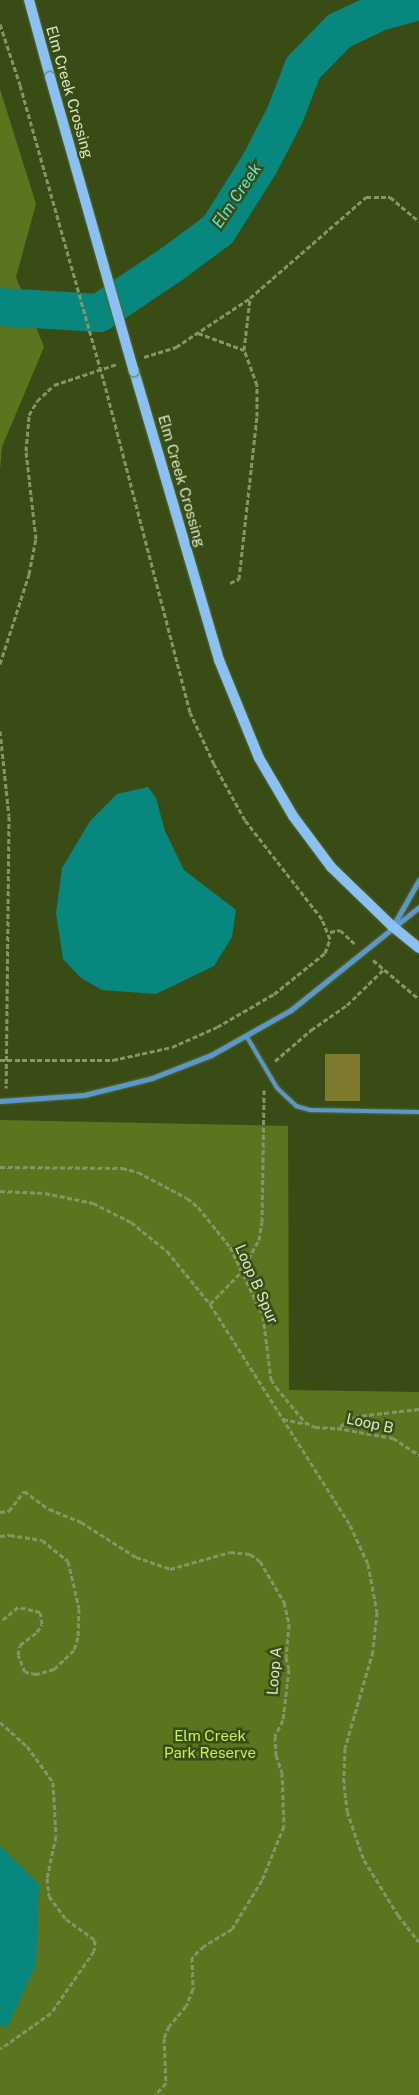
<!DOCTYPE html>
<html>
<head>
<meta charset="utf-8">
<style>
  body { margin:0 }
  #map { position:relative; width:419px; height:2095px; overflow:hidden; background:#3a4c15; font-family:"Public Sans",sans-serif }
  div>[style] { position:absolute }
  .green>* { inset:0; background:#59751e }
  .water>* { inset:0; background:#07877d }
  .river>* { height:38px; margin:-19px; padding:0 19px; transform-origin:19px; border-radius:19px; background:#07877d }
  .building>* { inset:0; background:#7d792d; transform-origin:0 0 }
  .path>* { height:3px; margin-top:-1.5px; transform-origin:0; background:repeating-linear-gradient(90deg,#849566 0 5px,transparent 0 7.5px) }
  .roads { filter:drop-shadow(0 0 1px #576834) drop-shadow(0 0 1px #576834) }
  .service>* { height:4px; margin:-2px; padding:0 2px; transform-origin:2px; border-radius:2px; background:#5a97ca }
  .minor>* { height:5px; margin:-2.5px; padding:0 2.5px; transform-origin:2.5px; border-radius:2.5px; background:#5a97ca }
  .secondary>* { height:10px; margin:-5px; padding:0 5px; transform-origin:5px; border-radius:5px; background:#8ac1f2 }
  .path-bridge>* { height:3px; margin-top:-1.5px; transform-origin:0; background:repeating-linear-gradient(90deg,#849566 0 5px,transparent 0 7.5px) }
  .bridges { filter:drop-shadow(0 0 1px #576834) drop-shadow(0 0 1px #576834) }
  .secondary-bridge>* { height:10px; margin:-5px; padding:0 5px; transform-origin:5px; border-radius:5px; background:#8ac1f2 }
  span { translate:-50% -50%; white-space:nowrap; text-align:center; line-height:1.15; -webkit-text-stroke:5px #3a4c15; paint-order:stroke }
  .street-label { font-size:15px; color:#dae9c4 }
  .park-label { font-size:15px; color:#bff455 }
  .water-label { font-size:16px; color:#64e4d7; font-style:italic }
</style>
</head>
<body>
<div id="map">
  <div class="green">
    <div style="clip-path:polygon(0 89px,36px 204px,16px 277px,44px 347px,2px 447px,0 470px)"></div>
    <div style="clip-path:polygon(0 1120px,288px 1126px,289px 1390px,419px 1392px,419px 2095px,0 2095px)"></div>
  </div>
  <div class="water">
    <div style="clip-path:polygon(148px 787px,156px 798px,165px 831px,184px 870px,236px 910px,232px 937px,214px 966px,156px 994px,102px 990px,81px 978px,63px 959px,56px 913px,62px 868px,90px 821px,117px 794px)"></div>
    <div style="clip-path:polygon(0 1846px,39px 1884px,36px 1965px,6px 2029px,0 2025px)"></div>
  </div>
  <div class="river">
    <div style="left:0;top:307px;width:99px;rotate:3.5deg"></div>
    <div style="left:99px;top:313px;width:88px;rotate:-33.9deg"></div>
    <div style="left:172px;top:264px;width:57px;rotate:-36.5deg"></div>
    <div style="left:218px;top:230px;width:77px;rotate:-57.8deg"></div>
    <div style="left:259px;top:165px;width:56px;rotate:-62.5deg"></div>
    <div style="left:285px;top:115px;width:50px;rotate:-69deg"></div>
    <div style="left:303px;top:68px;width:52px;rotate:-45.8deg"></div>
    <div style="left:339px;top:31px;width:44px;rotate:-25.4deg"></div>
    <div style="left:379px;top:12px;width:41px;rotate:-15.4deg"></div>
  </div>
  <div class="building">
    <div style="left:325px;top:1054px;width:35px;height:47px"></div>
  </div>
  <div class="path">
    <div style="left:0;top:24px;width:64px;rotate:71.8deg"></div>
    <div style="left:198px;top:333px;width:49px;rotate:20.3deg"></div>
    <div style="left:244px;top:350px;width:52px;rotate:-83.4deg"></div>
    <div style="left:144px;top:357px;width:34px;rotate:-17deg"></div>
    <div style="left:176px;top:347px;width:89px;rotate:-33.5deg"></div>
    <div style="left:250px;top:298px;width:154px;rotate:-41deg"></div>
    <div style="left:366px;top:197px;width:24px"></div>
    <div style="left:390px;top:197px;width:38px;rotate:40deg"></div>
    <div style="left:230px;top:583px;width:10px;rotate:-24deg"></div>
    <div style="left:239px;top:579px;width:164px;rotate:-83.7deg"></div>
    <div style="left:257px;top:416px;width:31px;rotate:-90deg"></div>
    <div style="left:257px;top:385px;width:37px;rotate:-110deg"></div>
    <div style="left:0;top:664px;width:95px;rotate:-72.1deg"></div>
    <div style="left:29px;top:574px;width:36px;rotate:-79deg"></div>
    <div style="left:36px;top:539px;width:89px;rotate:-96.5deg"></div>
    <div style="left:26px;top:451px;width:36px;rotate:-85deg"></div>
    <div style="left:29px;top:415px;width:16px;rotate:-60deg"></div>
    <div style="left:37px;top:401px;width:23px;rotate:-43deg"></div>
    <div style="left:54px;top:385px;width:66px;rotate:-18.4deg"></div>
    <div style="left:0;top:731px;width:85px;rotate:84deg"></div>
    <div style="left:9px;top:816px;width:272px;rotate:90.6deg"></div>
    <div style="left:330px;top:932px;width:10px;rotate:-11deg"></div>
    <div style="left:340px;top:930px;width:21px;rotate:43deg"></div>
    <div style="left:373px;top:960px;width:60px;rotate:40.3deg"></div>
    <div style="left:0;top:1060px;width:113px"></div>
    <div style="left:113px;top:1060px;width:60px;rotate:-12.4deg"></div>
    <div style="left:172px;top:1047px;width:49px;rotate:-24deg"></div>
    <div style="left:217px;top:1027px;width:66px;rotate:-30.1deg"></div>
    <div style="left:274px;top:994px;width:65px;rotate:-38.8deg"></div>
    <div style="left:325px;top:953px;width:15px;rotate:-70deg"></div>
    <div style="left:330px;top:939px;width:22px;rotate:-112deg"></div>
    <div style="left:322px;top:919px;width:125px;rotate:-127.9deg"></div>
    <div style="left:245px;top:820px;width:64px;rotate:-119deg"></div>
    <div style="left:214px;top:764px;width:57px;rotate:-114.8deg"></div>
    <div style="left:190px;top:712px;width:345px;rotate:-104.6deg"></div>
    <div style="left:275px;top:1061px;width:48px;rotate:-40.7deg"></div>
    <div style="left:311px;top:1030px;width:44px;rotate:-34.8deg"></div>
    <div style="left:347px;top:1005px;width:50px;rotate:-44.2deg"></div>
    <div style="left:0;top:1167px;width:122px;rotate:0.5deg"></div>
    <div style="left:122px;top:1168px;width:16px;rotate:14deg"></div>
    <div style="left:138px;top:1172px;width:55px;rotate:28deg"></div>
    <div style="left:187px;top:1198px;width:14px;rotate:39deg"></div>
    <div style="left:198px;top:1207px;width:51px;rotate:51.3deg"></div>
    <div style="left:230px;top:1247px;width:76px;rotate:64.4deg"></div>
    <div style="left:263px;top:1316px;width:64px;rotate:82.8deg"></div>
    <div style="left:271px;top:1379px;width:9px;rotate:58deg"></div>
    <div style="left:276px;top:1387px;width:45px;rotate:50.4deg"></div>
    <div style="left:305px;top:1422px;width:11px;rotate:27deg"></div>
    <div style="left:315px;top:1427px;width:22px;rotate:3deg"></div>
    <div style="left:0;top:1191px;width:45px;rotate:2.5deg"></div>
    <div style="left:45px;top:1193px;width:49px;rotate:11.8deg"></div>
    <div style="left:93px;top:1203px;width:42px;rotate:26.6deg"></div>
    <div style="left:131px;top:1222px;width:46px;rotate:38.9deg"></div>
    <div style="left:167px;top:1251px;width:68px;rotate:50.9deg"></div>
    <div style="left:210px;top:1304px;width:262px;rotate:57.6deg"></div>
    <div style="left:350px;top:1525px;width:43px;rotate:65.2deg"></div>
    <div style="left:368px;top:1564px;width:49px;rotate:79.4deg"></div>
    <div style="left:377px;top:1612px;width:39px;rotate:96deg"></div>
    <div style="left:373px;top:1651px;width:101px;rotate:106.1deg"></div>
    <div style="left:345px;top:1748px;width:37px;rotate:92deg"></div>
    <div style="left:344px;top:1785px;width:26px;rotate:83deg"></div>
    <div style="left:347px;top:1811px;width:52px;rotate:70.9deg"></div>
    <div style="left:364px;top:1860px;width:65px;rotate:58.3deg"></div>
    <div style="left:398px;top:1915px;width:34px;rotate:52deg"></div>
    <div style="left:210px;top:1304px;width:45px;rotate:-45.9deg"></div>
    <div style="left:241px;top:1272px;width:37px;rotate:-61deg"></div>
    <div style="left:259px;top:1240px;width:18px;rotate:-81deg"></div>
    <div style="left:262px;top:1222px;width:132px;rotate:-89.1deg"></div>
    <div style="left:419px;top:1409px;width:62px;rotate:173.6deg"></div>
    <div style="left:357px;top:1416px;width:23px;rotate:149deg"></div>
    <div style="left:337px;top:1428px;width:57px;rotate:10.1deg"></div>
    <div style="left:393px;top:1438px;width:31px;rotate:33deg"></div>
    <div style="left:283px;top:1419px;width:24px;rotate:12deg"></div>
    <div style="left:0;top:1512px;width:9px;rotate:-6deg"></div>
    <div style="left:9px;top:1511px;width:25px;rotate:-53deg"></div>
    <div style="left:24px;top:1491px;width:31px;rotate:36deg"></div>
    <div style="left:49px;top:1509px;width:35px;rotate:22deg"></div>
    <div style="left:81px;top:1522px;width:65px;rotate:32.5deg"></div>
    <div style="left:136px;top:1557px;width:36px;rotate:19deg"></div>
    <div style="left:170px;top:1569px;width:62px;rotate:-15.8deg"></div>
    <div style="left:230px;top:1552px;width:20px;rotate:6deg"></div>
    <div style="left:250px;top:1554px;width:12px;rotate:35deg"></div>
    <div style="left:260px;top:1561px;width:48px;rotate:59.7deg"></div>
    <div style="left:284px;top:1602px;width:23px;rotate:77deg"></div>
    <div style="left:289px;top:1624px;width:33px;rotate:95deg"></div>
    <div style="left:286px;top:1657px;width:12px;rotate:76deg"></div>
    <div style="left:289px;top:1669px;width:51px;rotate:96.7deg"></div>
    <div style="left:283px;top:1720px;width:18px;rotate:117deg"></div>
    <div style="left:275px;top:1736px;width:19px;rotate:87deg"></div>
    <div style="left:276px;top:1755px;width:18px;rotate:71deg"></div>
    <div style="left:282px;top:1772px;width:54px;rotate:87.9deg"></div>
    <div style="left:284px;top:1826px;width:58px;rotate:112.2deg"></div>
    <div style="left:262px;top:1880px;width:57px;rotate:121.5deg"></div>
    <div style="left:232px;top:1929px;width:33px;rotate:149deg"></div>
    <div style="left:204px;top:1946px;width:16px;rotate:137deg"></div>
    <div style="left:192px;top:1957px;width:32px;rotate:88deg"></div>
    <div style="left:193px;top:1989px;width:18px;rotate:112deg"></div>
    <div style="left:186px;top:2006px;width:26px;rotate:130deg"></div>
    <div style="left:169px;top:2026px;width:13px;rotate:113deg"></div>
    <div style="left:164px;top:2038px;width:45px;rotate:87.5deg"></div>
    <div style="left:166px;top:2083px;width:16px;rotate:133deg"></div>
    <div style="left:0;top:1536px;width:10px;rotate:-6deg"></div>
    <div style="left:10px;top:1535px;width:32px;rotate:9deg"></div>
    <div style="left:42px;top:1540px;width:33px;rotate:39deg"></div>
    <div style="left:68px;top:1561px;width:48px;rotate:76.8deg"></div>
    <div style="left:79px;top:1608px;width:29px;rotate:92deg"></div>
    <div style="left:78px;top:1637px;width:14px;rotate:107deg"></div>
    <div style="left:74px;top:1650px;width:28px;rotate:136deg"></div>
    <div style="left:54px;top:1669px;width:19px;rotate:164deg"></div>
    <div style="left:36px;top:1674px;width:11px;rotate:-170deg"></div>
    <div style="left:25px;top:1672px;width:18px;rotate:-112deg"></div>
    <div style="left:18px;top:1655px;width:10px;rotate:-79deg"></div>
    <div style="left:20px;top:1645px;width:21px;rotate:-37deg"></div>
    <div style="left:37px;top:1632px;width:9px;rotate:-58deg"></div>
    <div style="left:42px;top:1624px;width:12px;rotate:-99deg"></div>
    <div style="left:40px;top:1612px;width:23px;rotate:-167deg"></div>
    <div style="left:18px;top:1607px;width:23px;rotate:140deg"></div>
    <div style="left:0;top:1722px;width:36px;rotate:42deg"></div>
    <div style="left:27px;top:1746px;width:44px;rotate:54.2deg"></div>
    <div style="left:53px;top:1782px;width:54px;rotate:86.8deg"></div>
    <div style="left:56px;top:1836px;width:43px;rotate:102.1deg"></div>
    <div style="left:47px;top:1878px;width:18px;rotate:84deg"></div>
    <div style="left:49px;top:1896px;width:29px;rotate:54deg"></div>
    <div style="left:66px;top:1919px;width:36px;rotate:36deg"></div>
    <div style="left:95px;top:1940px;width:11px;rotate:95deg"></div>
    <div style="left:94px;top:1951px;width:75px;rotate:124.7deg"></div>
    <div style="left:51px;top:2013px;width:62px;rotate:144.8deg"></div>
  </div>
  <div class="roads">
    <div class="service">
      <div style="left:247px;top:1037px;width:59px;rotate:59.5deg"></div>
      <div style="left:277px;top:1088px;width:26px;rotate:43deg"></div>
      <div style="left:296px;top:1106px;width:15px;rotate:16deg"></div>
      <div style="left:310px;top:1110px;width:109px;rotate:1.1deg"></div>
    </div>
    <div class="minor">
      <div style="left:394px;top:924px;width:51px;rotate:-60.4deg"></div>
      <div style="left:0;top:1101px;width:84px;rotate:-4.1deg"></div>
      <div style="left:84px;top:1095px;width:70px;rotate:-14deg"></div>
      <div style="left:152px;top:1078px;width:63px;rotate:-21.3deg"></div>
      <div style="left:211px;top:1055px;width:92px;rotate:-29.4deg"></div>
      <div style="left:291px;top:1010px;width:164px;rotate:-38.8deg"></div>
    </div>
    <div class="secondary">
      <div style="left:29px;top:0;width:80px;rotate:74.7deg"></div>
      <div style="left:134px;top:371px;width:301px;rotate:73.6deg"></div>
      <div style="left:219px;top:660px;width:106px;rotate:67.8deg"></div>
      <div style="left:259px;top:758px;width:67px;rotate:59.6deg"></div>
      <div style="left:293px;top:816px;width:64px;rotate:53.3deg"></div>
      <div style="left:331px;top:867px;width:85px;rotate:44deg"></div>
      <div style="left:392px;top:926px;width:35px;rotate:39deg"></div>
    </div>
  </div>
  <div class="path-bridge">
    <div style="left:20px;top:85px;width:305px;rotate:74.2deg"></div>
  </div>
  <div class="bridges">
    <div class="secondary-bridge">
      <div style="left:50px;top:77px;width:306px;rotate:74.1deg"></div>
    </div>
  </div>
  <div class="street-label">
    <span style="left:70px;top:92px;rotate:74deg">Elm Creek Crossing</span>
    <span style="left:182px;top:481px;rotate:74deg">Elm Creek Crossing</span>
    <span style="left:257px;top:1284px;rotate:66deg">Loop B Spur</span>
    <span style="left:370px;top:1423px;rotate:12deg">Loop B</span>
    <span style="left:274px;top:1671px;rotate:-85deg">Loop A</span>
  </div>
  <div class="park-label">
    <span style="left:210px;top:1744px">Elm Creek<br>Park Reserve</span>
  </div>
  <div class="water-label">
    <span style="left:237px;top:196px;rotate:-56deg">Elm Creek</span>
  </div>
</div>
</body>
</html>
